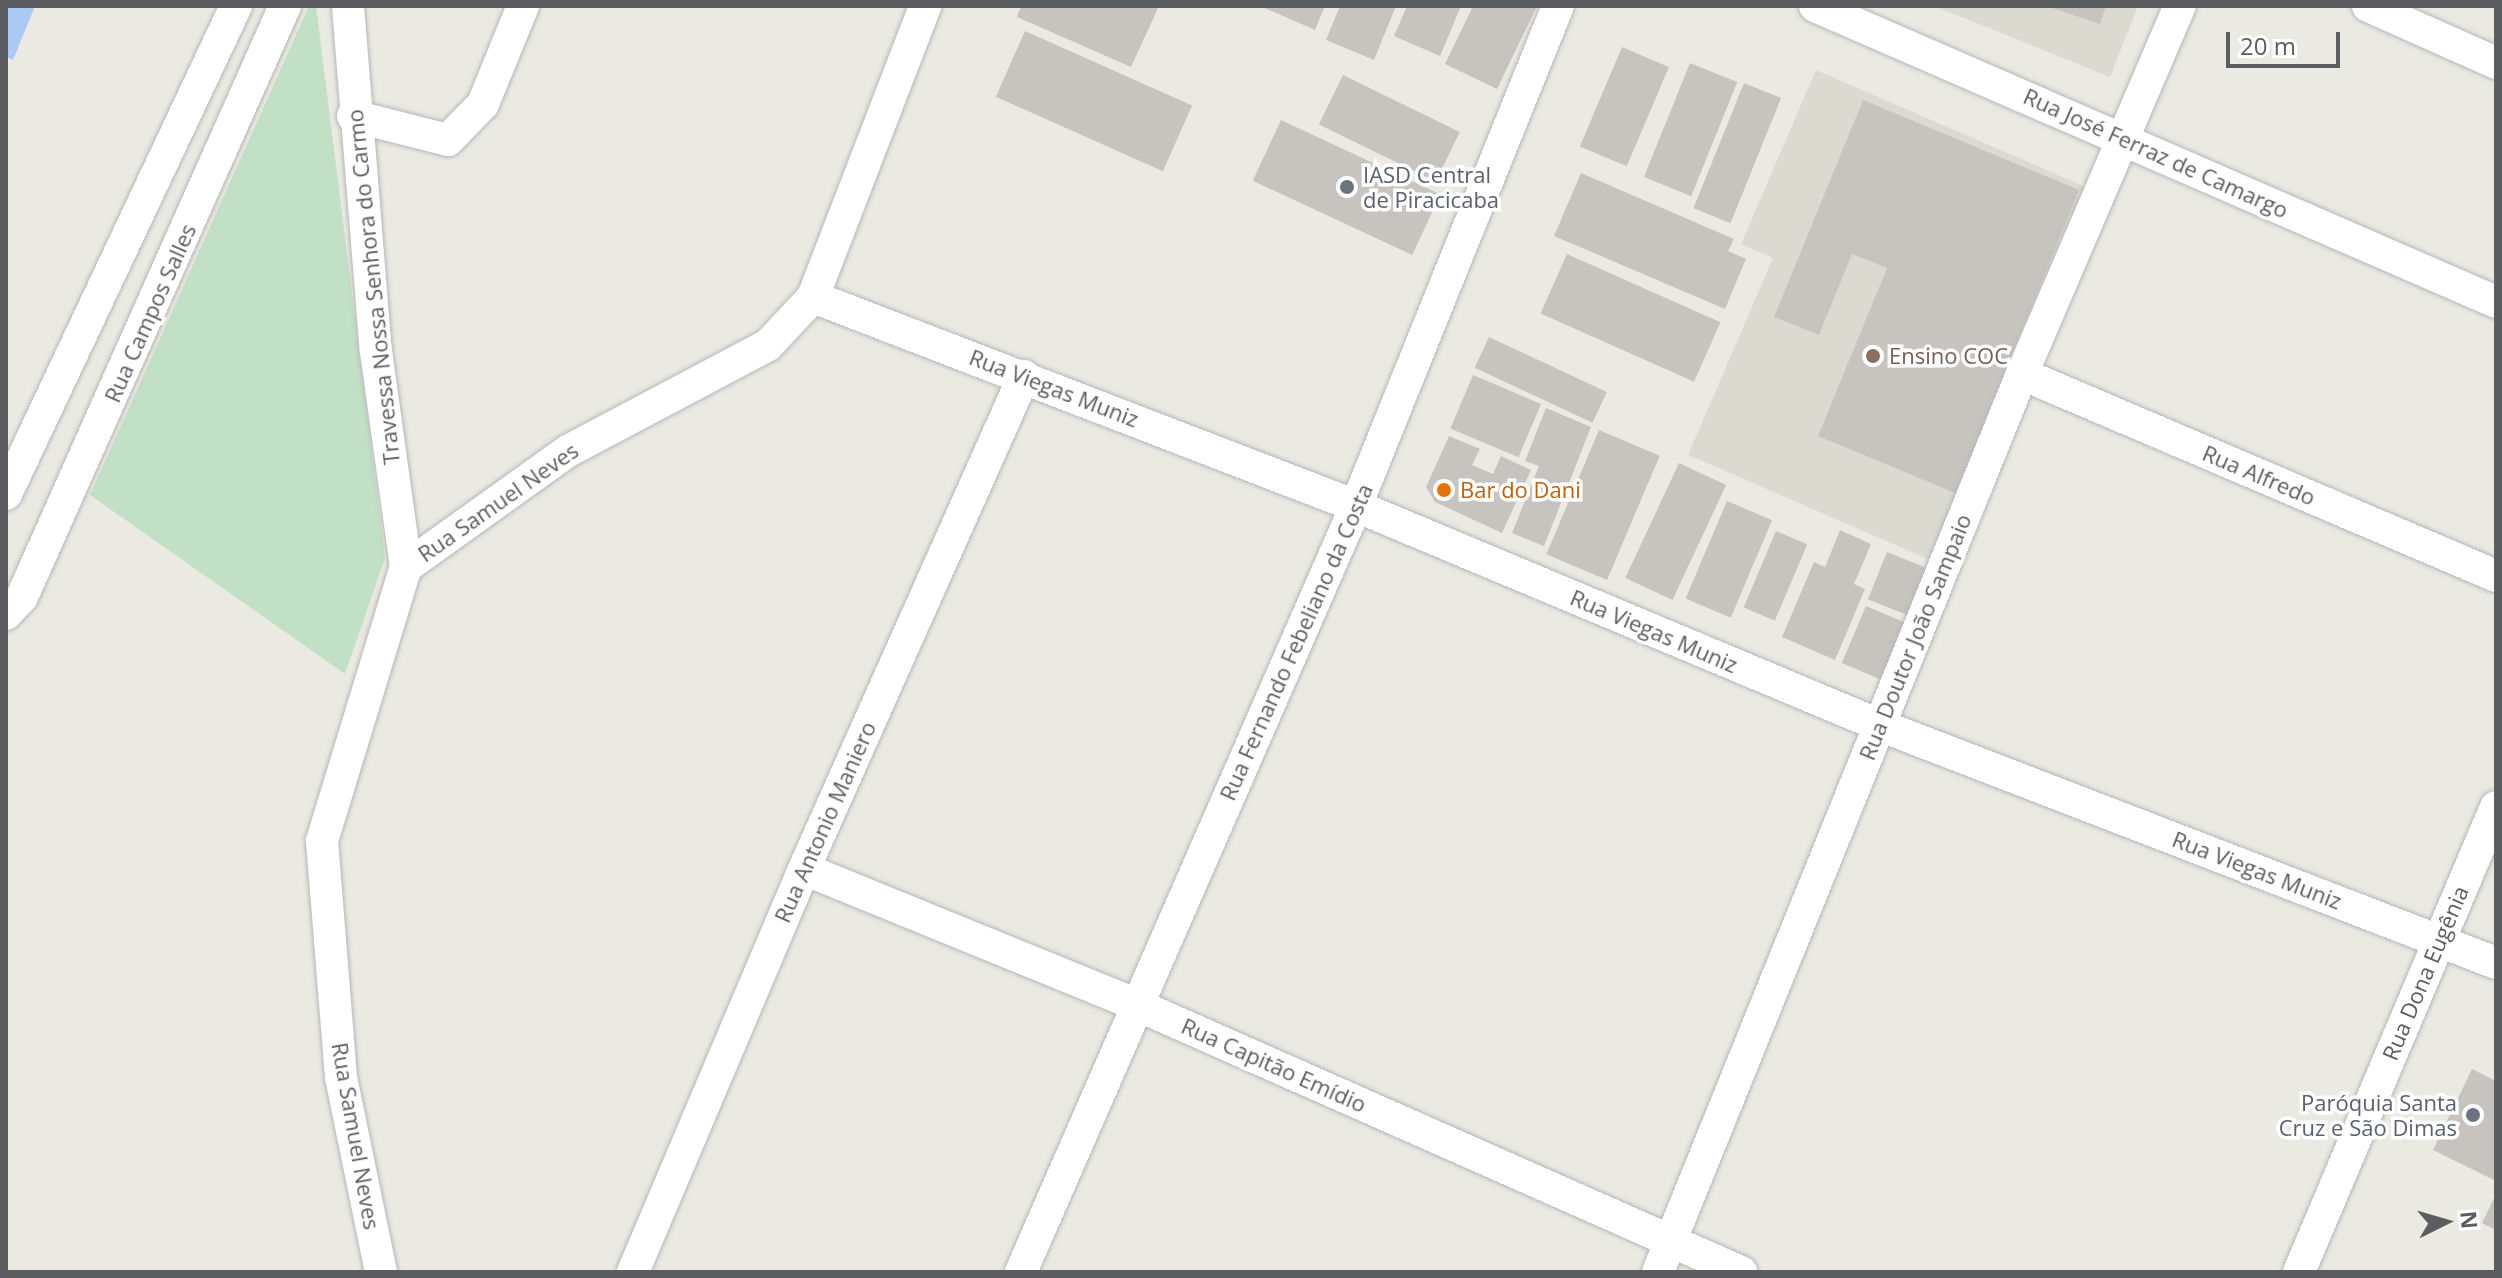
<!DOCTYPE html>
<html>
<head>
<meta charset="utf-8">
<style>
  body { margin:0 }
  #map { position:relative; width:2502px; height:1278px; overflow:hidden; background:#ebeae2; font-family:"Open Sans",sans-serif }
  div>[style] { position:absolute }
  .education>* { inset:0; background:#dbdad1 }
  .green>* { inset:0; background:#c2e0c6 }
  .water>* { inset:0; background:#aacaf3 }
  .building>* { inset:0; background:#c7c4bf; transform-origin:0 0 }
  .roads { filter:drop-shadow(0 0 2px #b5b7bb) drop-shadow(0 0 2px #b5b7bb) }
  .street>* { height:32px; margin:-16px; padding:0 16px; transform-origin:16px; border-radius:16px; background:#fff }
  .dots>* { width:22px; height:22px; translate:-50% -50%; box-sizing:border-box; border:4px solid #fff; border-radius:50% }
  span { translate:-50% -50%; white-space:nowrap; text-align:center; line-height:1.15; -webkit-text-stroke:7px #fff; paint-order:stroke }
  .street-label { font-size:22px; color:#5b5d61 }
  .worship-label { font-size:22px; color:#5b616d }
  .left { translate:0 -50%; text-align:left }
  .right { translate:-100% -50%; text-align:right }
  .education-label { font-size:22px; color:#785e54 }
  .food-label { font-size:22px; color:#c56008 }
  .frame { position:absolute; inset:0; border:8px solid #5b5d61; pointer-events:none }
  .north { position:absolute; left:2406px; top:1182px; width:80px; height:80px; -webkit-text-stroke:6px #fff; paint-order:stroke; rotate:85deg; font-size:22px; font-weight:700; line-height:32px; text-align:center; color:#5b5d61 }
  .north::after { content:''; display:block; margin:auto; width:28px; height:36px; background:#5b5d61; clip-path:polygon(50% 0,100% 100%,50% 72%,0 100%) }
  .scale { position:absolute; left:2226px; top:32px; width:114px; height:36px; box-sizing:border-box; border:4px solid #5b5d61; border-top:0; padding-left:10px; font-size:24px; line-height:28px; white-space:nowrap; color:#5b5d61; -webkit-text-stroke:6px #fff; paint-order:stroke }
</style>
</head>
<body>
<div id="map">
  <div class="education">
    <div style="clip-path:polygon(1934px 6px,2138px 6px,2110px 77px)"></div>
    <div style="clip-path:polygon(1816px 70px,2088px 188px,1928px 559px,1688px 455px,1773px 258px,1741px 244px)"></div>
  </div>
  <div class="green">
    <div style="clip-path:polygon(309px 6px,316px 6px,385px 558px,345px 674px,90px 495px)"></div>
  </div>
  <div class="water">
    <div style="clip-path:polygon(6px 6px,35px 6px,13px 60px,6px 57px)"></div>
  </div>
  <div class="building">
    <div style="clip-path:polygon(1021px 6px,1159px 6px,1131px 67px,1017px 17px)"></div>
    <div style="clip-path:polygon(1260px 6px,1325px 6px,1315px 30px)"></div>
    <div style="clip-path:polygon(1340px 6px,1396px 6px,1374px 60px,1326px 40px)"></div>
    <div style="clip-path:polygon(1407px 6px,1461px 6px,1440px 56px,1394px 36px)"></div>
    <div style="clip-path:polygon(1473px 6px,1537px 6px,1497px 89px,1445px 64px)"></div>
    <div style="clip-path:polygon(2046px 6px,2106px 6px,2100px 24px)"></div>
    <div style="left:1025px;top:31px;width:183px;height:72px;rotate:24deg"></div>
    <div style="left:1622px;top:47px;width:51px;height:108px;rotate:23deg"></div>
    <div style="left:1690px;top:63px;width:51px;height:123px;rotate:22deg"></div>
    <div style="left:1343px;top:75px;width:130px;height:55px;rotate:26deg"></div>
    <div style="left:1744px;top:83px;width:40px;height:135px;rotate:22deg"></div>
    <div style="clip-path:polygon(1863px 100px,2079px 190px,1955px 493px,1818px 436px,1887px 268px,1852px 254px,1819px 335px,1774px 317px)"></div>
    <div style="left:1281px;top:120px;width:176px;height:67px;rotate:25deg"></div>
    <div style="clip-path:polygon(1581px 173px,1734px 239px,1728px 251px,1746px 259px,1725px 309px,1554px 236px)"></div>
    <div style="left:1567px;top:254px;width:168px;height:65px;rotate:24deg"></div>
    <div style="left:1489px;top:337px;width:130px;height:34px;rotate:25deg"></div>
    <div style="left:1473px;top:375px;width:74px;height:58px;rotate:23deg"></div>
    <div style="clip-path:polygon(1546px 408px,1591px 427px,1544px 546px,1512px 533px,1539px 466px,1525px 461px)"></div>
    <div style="left:1599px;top:430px;width:66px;height:135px;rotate:23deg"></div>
    <div style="clip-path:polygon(1449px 436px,1480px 449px,1472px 465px,1493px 474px,1501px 456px,1531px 470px,1502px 533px,1435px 502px,1426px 487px)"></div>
    <div style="left:1679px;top:463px;width:52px;height:127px;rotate:25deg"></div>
    <div style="left:1727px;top:501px;width:49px;height:106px;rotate:23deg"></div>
    <div style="clip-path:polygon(1840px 530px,1871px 544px,1854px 584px,1865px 589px,1835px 660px,1782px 637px,1814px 562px,1825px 567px)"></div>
    <div style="left:1776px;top:531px;width:34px;height:83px;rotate:23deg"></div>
    <div style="left:1887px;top:552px;width:51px;height:51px;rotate:22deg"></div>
    <div style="left:1866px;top:606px;width:48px;height:62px;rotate:23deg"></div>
    <div style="clip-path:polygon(2472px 1069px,2496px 1081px,2496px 1181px,2433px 1150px)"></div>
    <div style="clip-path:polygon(2496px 1194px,2496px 1230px,2482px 1223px)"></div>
  </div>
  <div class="roads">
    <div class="street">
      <div style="left:348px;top:6px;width:346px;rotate:85.4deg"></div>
      <div style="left:376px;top:351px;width:218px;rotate:82.1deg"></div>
      <div style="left:1815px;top:6px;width:743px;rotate:23.49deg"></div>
      <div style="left:2368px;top:6px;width:140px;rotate:24deg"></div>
      <div style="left:353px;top:116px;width:98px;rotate:14.2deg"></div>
      <div style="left:448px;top:140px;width:50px;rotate:-45.8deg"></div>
      <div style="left:483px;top:104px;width:106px;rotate:-67.8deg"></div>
      <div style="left:813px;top:297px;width:582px;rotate:21.05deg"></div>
      <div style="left:1356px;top:506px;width:567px;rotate:22.72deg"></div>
      <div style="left:1879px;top:725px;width:661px;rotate:21.09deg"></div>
      <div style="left:2022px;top:374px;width:515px;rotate:23.08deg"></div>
      <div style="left:6px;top:494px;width:539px;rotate:-64.76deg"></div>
      <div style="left:6px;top:614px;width:23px;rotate:-47deg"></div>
      <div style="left:22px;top:597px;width:647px;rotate:-66.01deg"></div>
      <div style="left:804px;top:869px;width:357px;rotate:22.2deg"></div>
      <div style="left:1135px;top:1004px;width:663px;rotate:23.86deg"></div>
      <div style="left:381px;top:1272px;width:199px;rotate:-101.6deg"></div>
      <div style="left:341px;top:1077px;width:237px;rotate:-94.6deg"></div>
      <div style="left:322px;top:841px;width:287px;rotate:-73deg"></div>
      <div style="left:406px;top:567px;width:199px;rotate:-35.6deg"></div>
      <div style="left:568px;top:451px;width:226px;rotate:-27.9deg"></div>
      <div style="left:768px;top:345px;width:66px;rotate:-46.8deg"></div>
      <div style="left:813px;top:297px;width:312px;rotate:-68.9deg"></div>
      <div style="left:633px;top:1272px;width:438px;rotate:-67deg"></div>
      <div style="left:804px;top:869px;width:540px;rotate:-65.95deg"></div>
      <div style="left:1021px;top:1272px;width:836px;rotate:-66.38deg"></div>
      <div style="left:1356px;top:506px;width:539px;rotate:-68deg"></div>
      <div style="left:1658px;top:1272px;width:969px;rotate:-67.94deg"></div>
      <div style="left:2022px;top:374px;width:400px;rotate:-66.8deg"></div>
      <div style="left:2299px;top:1272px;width:505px;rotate:-67.04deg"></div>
    </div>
  </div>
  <div class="dots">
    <div style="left:1347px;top:187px;background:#6b7280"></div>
    <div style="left:1873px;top:356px;background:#8d6e63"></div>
    <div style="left:1444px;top:490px;background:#e8710a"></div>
    <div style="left:2473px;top:1115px;background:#6b7280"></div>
  </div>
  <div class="street-label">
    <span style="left:2156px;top:153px;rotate:24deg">Rua José Ferraz de Camargo</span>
    <span style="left:373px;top:287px;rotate:-96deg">Travessa Nossa Senhora do Carmo</span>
    <span style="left:150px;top:313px;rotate:-66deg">Rua Campos Salles</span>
    <span style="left:1054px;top:388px;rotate:21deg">Rua Viegas Muniz</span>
    <span style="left:2259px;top:475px;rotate:23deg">Rua Alfredo</span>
    <span style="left:498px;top:502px;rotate:-35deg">Rua Samuel Neves</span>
    <span style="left:1654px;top:631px;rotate:23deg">Rua Viegas Muniz</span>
    <span style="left:1915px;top:637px;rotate:-68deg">Rua Doutor João Sampaio</span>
    <span style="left:1296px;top:642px;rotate:-66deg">Rua Fernando Febeliano da Costa</span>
    <span style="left:825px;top:822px;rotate:-66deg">Rua Antonio Maniero</span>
    <span style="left:2257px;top:870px;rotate:21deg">Rua Viegas Muniz</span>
    <span style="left:2425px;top:973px;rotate:-67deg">Rua Dona Eugênia</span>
    <span style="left:1274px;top:1065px;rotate:24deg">Rua Capitão Emídio</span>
    <span style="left:356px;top:1136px;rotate:80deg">Rua Samuel Neves</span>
  </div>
  <div class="worship-label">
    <span class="left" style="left:1363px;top:187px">IASD Central<br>de Piracicaba</span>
    <span class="right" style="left:2457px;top:1115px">Paróquia Santa<br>Cruz e São Dimas</span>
  </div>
  <div class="education-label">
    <span class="left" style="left:1889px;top:356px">Ensino COC</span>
  </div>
  <div class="food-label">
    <span class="left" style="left:1460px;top:490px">Bar do Dani</span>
  </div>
  <div class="frame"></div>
  <div class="north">N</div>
  <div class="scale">20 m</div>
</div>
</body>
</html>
